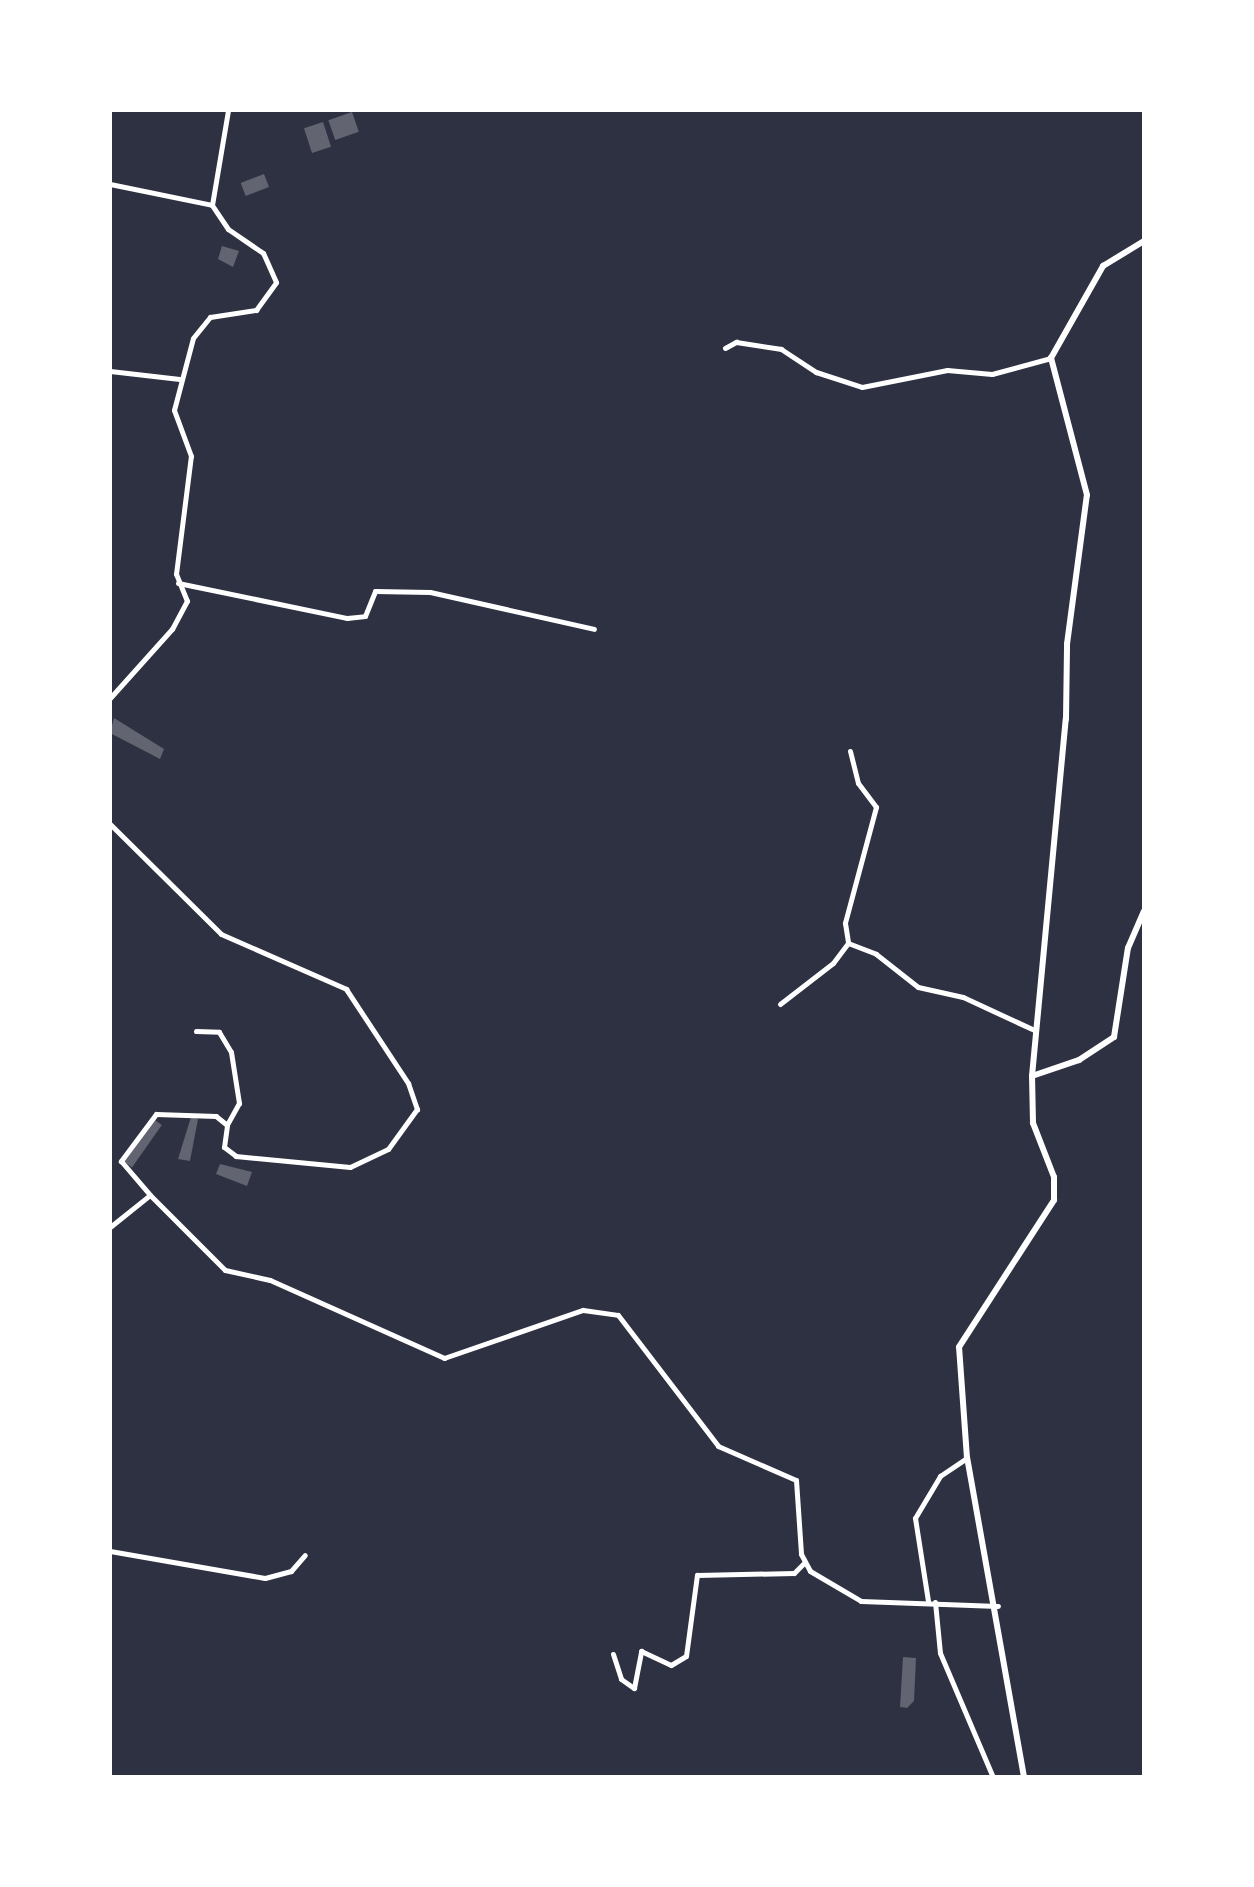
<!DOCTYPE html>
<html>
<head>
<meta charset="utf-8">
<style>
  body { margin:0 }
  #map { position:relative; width:1254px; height:1887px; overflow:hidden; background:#2d3142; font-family:Quicksand,sans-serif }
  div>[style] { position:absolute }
  .building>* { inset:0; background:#626471; transform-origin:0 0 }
  .minor>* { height:5px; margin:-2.5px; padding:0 2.5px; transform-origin:2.5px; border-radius:2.5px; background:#fff }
  .tertiary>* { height:6px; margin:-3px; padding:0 3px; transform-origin:3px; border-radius:3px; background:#fff }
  span { translate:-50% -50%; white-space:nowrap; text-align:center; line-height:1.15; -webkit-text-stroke:9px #fff; paint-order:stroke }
  .frame { position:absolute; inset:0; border:112px solid #fff; pointer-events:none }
</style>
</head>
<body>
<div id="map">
  <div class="building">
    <div style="left:352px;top:112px;width:21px;height:25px;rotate:71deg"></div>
    <div style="left:323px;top:122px;width:26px;height:20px;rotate:72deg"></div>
    <div style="left:264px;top:174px;width:14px;height:25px;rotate:69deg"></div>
    <div style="clip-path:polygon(222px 246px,239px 251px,233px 267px,218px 259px)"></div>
    <div style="clip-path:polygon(114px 718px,164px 749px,160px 759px,110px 733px)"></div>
    <div style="clip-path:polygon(191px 1117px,198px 1119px,190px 1161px,178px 1159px)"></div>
    <div style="left:152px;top:1118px;width:12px;height:52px;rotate:35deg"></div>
    <div style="clip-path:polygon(220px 1164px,252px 1172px,247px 1186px,216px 1174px)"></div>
    <div style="clip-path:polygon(903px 1657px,916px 1658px,914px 1701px,907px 1708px,900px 1707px)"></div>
  </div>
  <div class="minor">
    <div style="left:110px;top:184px;width:104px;rotate:11.6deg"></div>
    <div style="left:725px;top:348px;width:13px;rotate:-29deg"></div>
    <div style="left:736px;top:342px;width:46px;rotate:8.8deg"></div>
    <div style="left:781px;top:349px;width:42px;rotate:33.3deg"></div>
    <div style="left:816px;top:372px;width:48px;rotate:18.1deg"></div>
    <div style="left:862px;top:387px;width:87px;rotate:-11.3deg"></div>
    <div style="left:947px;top:370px;width:45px;rotate:5.1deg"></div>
    <div style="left:992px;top:374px;width:61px;rotate:-15.2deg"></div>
    <div style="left:110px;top:371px;width:70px;rotate:6.5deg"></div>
    <div style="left:178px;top:583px;width:173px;rotate:11.7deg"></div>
    <div style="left:347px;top:618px;width:18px;rotate:-6deg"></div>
    <div style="left:365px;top:616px;width:27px;rotate:-68deg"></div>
    <div style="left:375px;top:591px;width:55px;rotate:1deg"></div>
    <div style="left:430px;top:592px;width:168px;rotate:12.7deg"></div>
    <div style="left:110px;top:698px;width:93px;rotate:-48.1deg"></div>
    <div style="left:172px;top:629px;width:32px;rotate:-62deg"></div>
    <div style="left:187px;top:601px;width:29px;rotate:-112deg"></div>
    <div style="left:176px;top:574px;width:119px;rotate:-82.8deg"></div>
    <div style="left:191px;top:456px;width:49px;rotate:-110.3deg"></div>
    <div style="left:174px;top:410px;width:74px;rotate:-75.2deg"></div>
    <div style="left:193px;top:338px;width:27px;rotate:-51deg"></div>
    <div style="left:210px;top:317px;width:47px;rotate:-8.7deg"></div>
    <div style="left:256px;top:310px;width:34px;rotate:-54deg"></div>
    <div style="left:276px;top:282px;width:32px;rotate:-114deg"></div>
    <div style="left:263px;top:253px;width:42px;rotate:-145.6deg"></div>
    <div style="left:228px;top:229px;width:29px;rotate:-124deg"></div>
    <div style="left:212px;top:205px;width:96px;rotate:-80.4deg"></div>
    <div style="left:850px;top:751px;width:33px;rotate:76deg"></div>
    <div style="left:858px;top:783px;width:30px;rotate:53deg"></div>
    <div style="left:876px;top:807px;width:120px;rotate:105deg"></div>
    <div style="left:845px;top:923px;width:20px;rotate:81deg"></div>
    <div style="left:848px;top:943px;width:30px;rotate:21deg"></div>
    <div style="left:876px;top:954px;width:53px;rotate:38.2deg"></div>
    <div style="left:918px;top:987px;width:46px;rotate:12.5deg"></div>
    <div style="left:963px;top:997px;width:78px;rotate:24.9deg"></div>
    <div style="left:110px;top:824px;width:156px;rotate:44.7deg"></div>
    <div style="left:221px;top:934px;width:137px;rotate:23.7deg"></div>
    <div style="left:346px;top:989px;width:113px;rotate:56.6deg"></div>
    <div style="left:408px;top:1083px;width:28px;rotate:71deg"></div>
    <div style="left:417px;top:1109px;width:49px;rotate:125.9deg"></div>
    <div style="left:388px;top:1149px;width:42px;rotate:154.7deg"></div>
    <div style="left:350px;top:1167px;width:115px;rotate:-174.5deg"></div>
    <div style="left:236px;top:1156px;width:15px;rotate:-143deg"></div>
    <div style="left:224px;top:1147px;width:22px;rotate:-82deg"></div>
    <div style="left:227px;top:1125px;width:14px;rotate:-141deg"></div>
    <div style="left:216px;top:1116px;width:60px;rotate:-178.1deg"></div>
    <div style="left:156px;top:1114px;width:59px;rotate:126.7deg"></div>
    <div style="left:121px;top:1161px;width:45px;rotate:49.5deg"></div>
    <div style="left:780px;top:1004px;width:67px;rotate:-37.7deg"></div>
    <div style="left:833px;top:963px;width:25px;rotate:-53deg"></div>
    <div style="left:196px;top:1031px;width:23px;rotate:2deg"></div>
    <div style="left:219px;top:1032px;width:23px;rotate:59deg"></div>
    <div style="left:231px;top:1052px;width:52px;rotate:81.1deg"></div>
    <div style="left:239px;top:1103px;width:25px;rotate:119deg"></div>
    <div style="left:110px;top:1227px;width:51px;rotate:-38.7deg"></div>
    <div style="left:150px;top:1195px;width:106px;rotate:45deg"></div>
    <div style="left:225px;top:1270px;width:46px;rotate:12.5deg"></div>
    <div style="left:270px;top:1280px;width:191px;rotate:24.1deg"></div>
    <div style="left:444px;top:1358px;width:147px;rotate:-19.1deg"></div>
    <div style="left:583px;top:1310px;width:35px;rotate:8deg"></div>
    <div style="left:618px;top:1315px;width:165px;rotate:52.6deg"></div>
    <div style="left:718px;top:1446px;width:85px;rotate:23.6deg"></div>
    <div style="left:796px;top:1480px;width:74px;rotate:86.1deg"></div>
    <div style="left:801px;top:1554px;width:19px;rotate:62deg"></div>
    <div style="left:810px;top:1571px;width:59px;rotate:30.5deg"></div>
    <div style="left:861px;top:1601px;width:137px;rotate:2.1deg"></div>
    <div style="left:110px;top:1551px;width:157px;rotate:9.9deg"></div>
    <div style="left:265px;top:1578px;width:27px;rotate:-15deg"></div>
    <div style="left:291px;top:1571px;width:21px;rotate:-49deg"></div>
    <div style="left:928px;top:1601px;width:84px;rotate:-98.9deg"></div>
    <div style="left:915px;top:1518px;width:49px;rotate:-59.2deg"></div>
    <div style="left:940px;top:1476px;width:32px;rotate:-34deg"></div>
    <div style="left:935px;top:1602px;width:51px;rotate:84.4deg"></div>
    <div style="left:940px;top:1653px;width:135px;rotate:66.9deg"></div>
    <div style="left:613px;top:1654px;width:26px;rotate:72deg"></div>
    <div style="left:621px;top:1679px;width:16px;rotate:35deg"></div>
    <div style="left:634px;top:1688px;width:38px;rotate:-79deg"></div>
    <div style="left:641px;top:1651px;width:33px;rotate:25deg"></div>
    <div style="left:671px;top:1665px;width:17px;rotate:-31deg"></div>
    <div style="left:686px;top:1656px;width:82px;rotate:-82.3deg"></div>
    <div style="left:697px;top:1575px;width:97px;rotate:-1.2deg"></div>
    <div style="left:794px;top:1573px;width:14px;rotate:-45deg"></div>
  </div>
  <div class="tertiary">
    <div style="left:1032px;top:1076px;width:359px;rotate:-84.6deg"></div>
    <div style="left:1066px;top:719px;width:75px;rotate:-89.2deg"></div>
    <div style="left:1067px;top:644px;width:150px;rotate:-82.4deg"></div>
    <div style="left:1087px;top:495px;width:142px;rotate:-104.7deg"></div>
    <div style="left:1051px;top:358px;width:106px;rotate:-60.5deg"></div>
    <div style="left:1103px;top:266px;width:48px;rotate:-31.4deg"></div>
    <div style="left:1024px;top:1777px;width:324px;rotate:-100.1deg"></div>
    <div style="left:967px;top:1458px;width:111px;rotate:-94.1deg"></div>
    <div style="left:959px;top:1347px;width:175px;rotate:-57.1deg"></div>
    <div style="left:1054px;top:1200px;width:23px;rotate:-90deg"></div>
    <div style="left:1054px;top:1177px;width:58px;rotate:-111.3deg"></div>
    <div style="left:1033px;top:1123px;width:47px;rotate:-91.2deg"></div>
    <div style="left:1032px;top:1076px;width:50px;rotate:-18.8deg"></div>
    <div style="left:1079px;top:1060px;width:42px;rotate:-33.3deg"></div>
    <div style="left:1114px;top:1037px;width:90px;rotate:-81.1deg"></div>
    <div style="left:1128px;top:948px;width:40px;rotate:-66.6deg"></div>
  </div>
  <div class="frame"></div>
</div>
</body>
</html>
